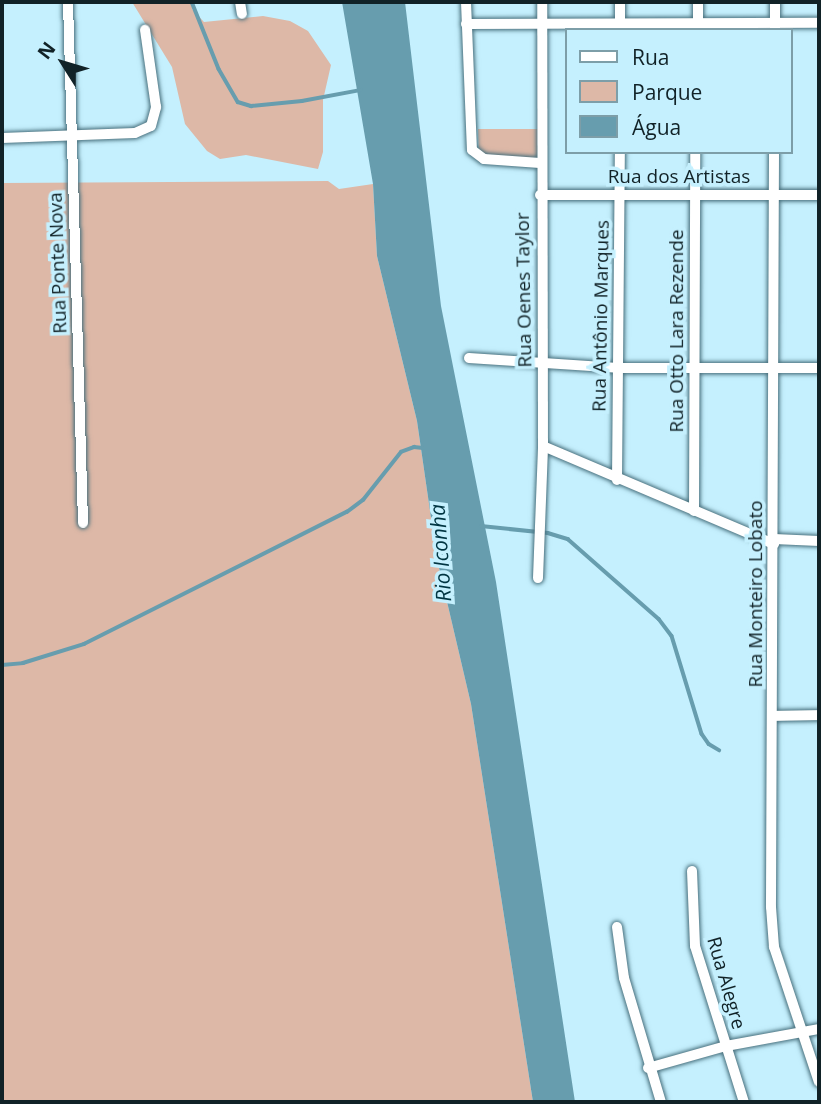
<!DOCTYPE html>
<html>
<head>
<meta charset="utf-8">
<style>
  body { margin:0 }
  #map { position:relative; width:821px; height:1104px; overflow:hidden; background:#c5f0fe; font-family:"Open Sans",sans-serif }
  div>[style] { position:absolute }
  .green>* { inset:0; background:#ddb8a7 }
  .water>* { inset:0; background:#679dae }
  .stream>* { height:3.5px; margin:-1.75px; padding:0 1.75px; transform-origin:1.75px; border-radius:1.75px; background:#679dae }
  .roads { filter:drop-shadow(0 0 2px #48707d) drop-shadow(0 0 2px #48707d) }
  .street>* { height:10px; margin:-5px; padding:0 5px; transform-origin:5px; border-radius:5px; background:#fff }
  span { translate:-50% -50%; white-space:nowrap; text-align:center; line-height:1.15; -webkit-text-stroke:7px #c5f0fe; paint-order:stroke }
  .street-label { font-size:19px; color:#112227 }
  .water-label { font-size:21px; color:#003542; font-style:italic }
  .frame { position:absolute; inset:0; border:4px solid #112227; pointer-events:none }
  .legend { position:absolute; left:565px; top:28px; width:228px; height:126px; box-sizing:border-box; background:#c5f0fe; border:2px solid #7d9ea8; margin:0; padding:9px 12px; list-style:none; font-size:21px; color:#112227 }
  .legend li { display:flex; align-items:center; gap:14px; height:35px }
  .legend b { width:35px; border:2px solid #7d9ea8 }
  .north { position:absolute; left:28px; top:28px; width:70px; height:70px; -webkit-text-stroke:5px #c5f0fe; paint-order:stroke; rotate:307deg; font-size:19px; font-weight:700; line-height:28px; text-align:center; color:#112227 }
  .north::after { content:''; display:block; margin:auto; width:24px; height:32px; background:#112227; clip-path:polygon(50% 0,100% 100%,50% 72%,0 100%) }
</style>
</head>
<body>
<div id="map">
  <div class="green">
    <div style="clip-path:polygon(132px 2px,192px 2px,192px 9px,204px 22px,263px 16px,290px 21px,308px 31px,331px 65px,323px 100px,323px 152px,318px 169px,246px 155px,220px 159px,207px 151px,185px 124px,172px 67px)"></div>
    <div style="clip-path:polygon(478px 129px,541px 129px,543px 167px,479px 161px)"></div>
    <div style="clip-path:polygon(328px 181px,339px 189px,373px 184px,377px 256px,417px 421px,437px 559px,471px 704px,533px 1102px,2px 1102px,2px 183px)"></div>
  </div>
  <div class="water">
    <div style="clip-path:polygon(342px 2px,405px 2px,441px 306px,496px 582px,575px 1102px,533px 1102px,471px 704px,437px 559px,417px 421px,377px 256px,373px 184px)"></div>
  </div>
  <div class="stream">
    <div style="left:192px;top:2px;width:72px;rotate:68.1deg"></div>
    <div style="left:219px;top:69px;width:38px;rotate:60deg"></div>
    <div style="left:238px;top:102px;width:14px;rotate:17deg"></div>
    <div style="left:251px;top:106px;width:51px;rotate:-5.6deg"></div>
    <div style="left:302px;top:101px;width:60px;rotate:-10.6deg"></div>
    <div style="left:481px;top:526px;width:67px;rotate:6deg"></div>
    <div style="left:548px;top:533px;width:21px;rotate:17deg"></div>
    <div style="left:568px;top:539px;width:121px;rotate:41.3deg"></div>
    <div style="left:659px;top:619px;width:21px;rotate:53deg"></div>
    <div style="left:672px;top:636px;width:102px;rotate:73deg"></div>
    <div style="left:702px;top:734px;width:12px;rotate:55deg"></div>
    <div style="left:709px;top:744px;width:12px;rotate:31deg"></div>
    <div style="left:2px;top:665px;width:21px;rotate:-5deg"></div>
    <div style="left:23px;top:663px;width:64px;rotate:-17.3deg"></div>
    <div style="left:84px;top:644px;width:294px;rotate:-26.7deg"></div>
    <div style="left:347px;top:512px;width:20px;rotate:-37deg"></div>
    <div style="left:363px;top:500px;width:61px;rotate:-51.6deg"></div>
    <div style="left:401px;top:452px;width:14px;rotate:-21deg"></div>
    <div style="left:414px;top:447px;width:9px;rotate:6deg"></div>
  </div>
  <div class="roads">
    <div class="street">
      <div style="left:68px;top:2px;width:521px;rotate:88.35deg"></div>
      <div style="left:240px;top:2px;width:12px;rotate:81deg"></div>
      <div style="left:466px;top:2px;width:148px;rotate:87.7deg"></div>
      <div style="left:472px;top:150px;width:15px;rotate:37deg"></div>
      <div style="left:484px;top:159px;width:56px;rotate:4.1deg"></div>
      <div style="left:620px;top:2px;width:28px;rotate:90deg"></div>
      <div style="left:698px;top:2px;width:27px;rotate:90deg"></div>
      <div style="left:466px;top:24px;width:353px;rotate:-0.2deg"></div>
      <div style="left:775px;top:30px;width:28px;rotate:-90deg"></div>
      <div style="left:2px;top:138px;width:133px;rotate:-2.2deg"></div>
      <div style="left:135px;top:133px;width:17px;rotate:-24deg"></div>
      <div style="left:151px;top:126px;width:20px;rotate:-75deg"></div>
      <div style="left:156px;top:107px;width:78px;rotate:-98.1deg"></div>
      <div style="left:774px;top:152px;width:755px;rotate:90.23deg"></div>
      <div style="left:771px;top:907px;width:40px;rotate:85.7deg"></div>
      <div style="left:774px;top:947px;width:142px;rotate:71.6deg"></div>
      <div style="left:540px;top:195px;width:279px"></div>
      <div style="left:469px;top:358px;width:149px;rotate:3.8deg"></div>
      <div style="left:618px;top:368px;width:201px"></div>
      <div style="left:543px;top:446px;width:251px;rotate:23deg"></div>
      <div style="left:617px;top:480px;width:328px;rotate:-89.5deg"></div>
      <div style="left:694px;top:511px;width:359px;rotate:-89.8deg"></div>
      <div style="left:774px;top:539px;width:45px;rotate:2.5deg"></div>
      <div style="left:538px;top:578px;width:132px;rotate:-87.8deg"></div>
      <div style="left:543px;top:446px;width:444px;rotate:-90.1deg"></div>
      <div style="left:773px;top:716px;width:46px;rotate:-1.2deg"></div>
      <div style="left:692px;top:871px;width:75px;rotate:87.7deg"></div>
      <div style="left:695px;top:946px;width:164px;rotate:72.6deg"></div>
      <div style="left:617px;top:927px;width:51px;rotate:82.2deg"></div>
      <div style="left:624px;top:978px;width:129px;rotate:73.4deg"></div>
      <div style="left:648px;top:1068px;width:81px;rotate:-15.8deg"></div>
      <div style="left:726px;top:1046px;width:95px;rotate:-10.4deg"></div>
    </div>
  </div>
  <div class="street-label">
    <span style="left:679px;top:177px">Rua dos Artistas</span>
    <span style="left:58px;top:263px;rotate:-92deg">Rua Ponte Nova</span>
    <span style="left:524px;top:290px;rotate:-91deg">Rua Oenes Taylor</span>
    <span style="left:601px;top:316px;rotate:-89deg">Rua Antônio Marques</span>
    <span style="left:677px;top:331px;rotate:-90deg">Rua Otto Lara Rezende</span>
    <span style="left:756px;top:594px;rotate:-90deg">Rua Monteiro Lobato</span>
    <span style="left:726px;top:983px;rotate:74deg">Rua Alegre</span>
  </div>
  <div class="water-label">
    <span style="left:440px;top:553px;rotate:-94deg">Rio Iconha</span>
  </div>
  <div class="frame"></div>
  <ul class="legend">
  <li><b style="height:9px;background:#fff"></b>Rua</li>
  <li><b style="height:19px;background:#ddb8a7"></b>Parque</li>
  <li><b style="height:19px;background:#679dae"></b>Água</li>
  </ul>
  <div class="north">N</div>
</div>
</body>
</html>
